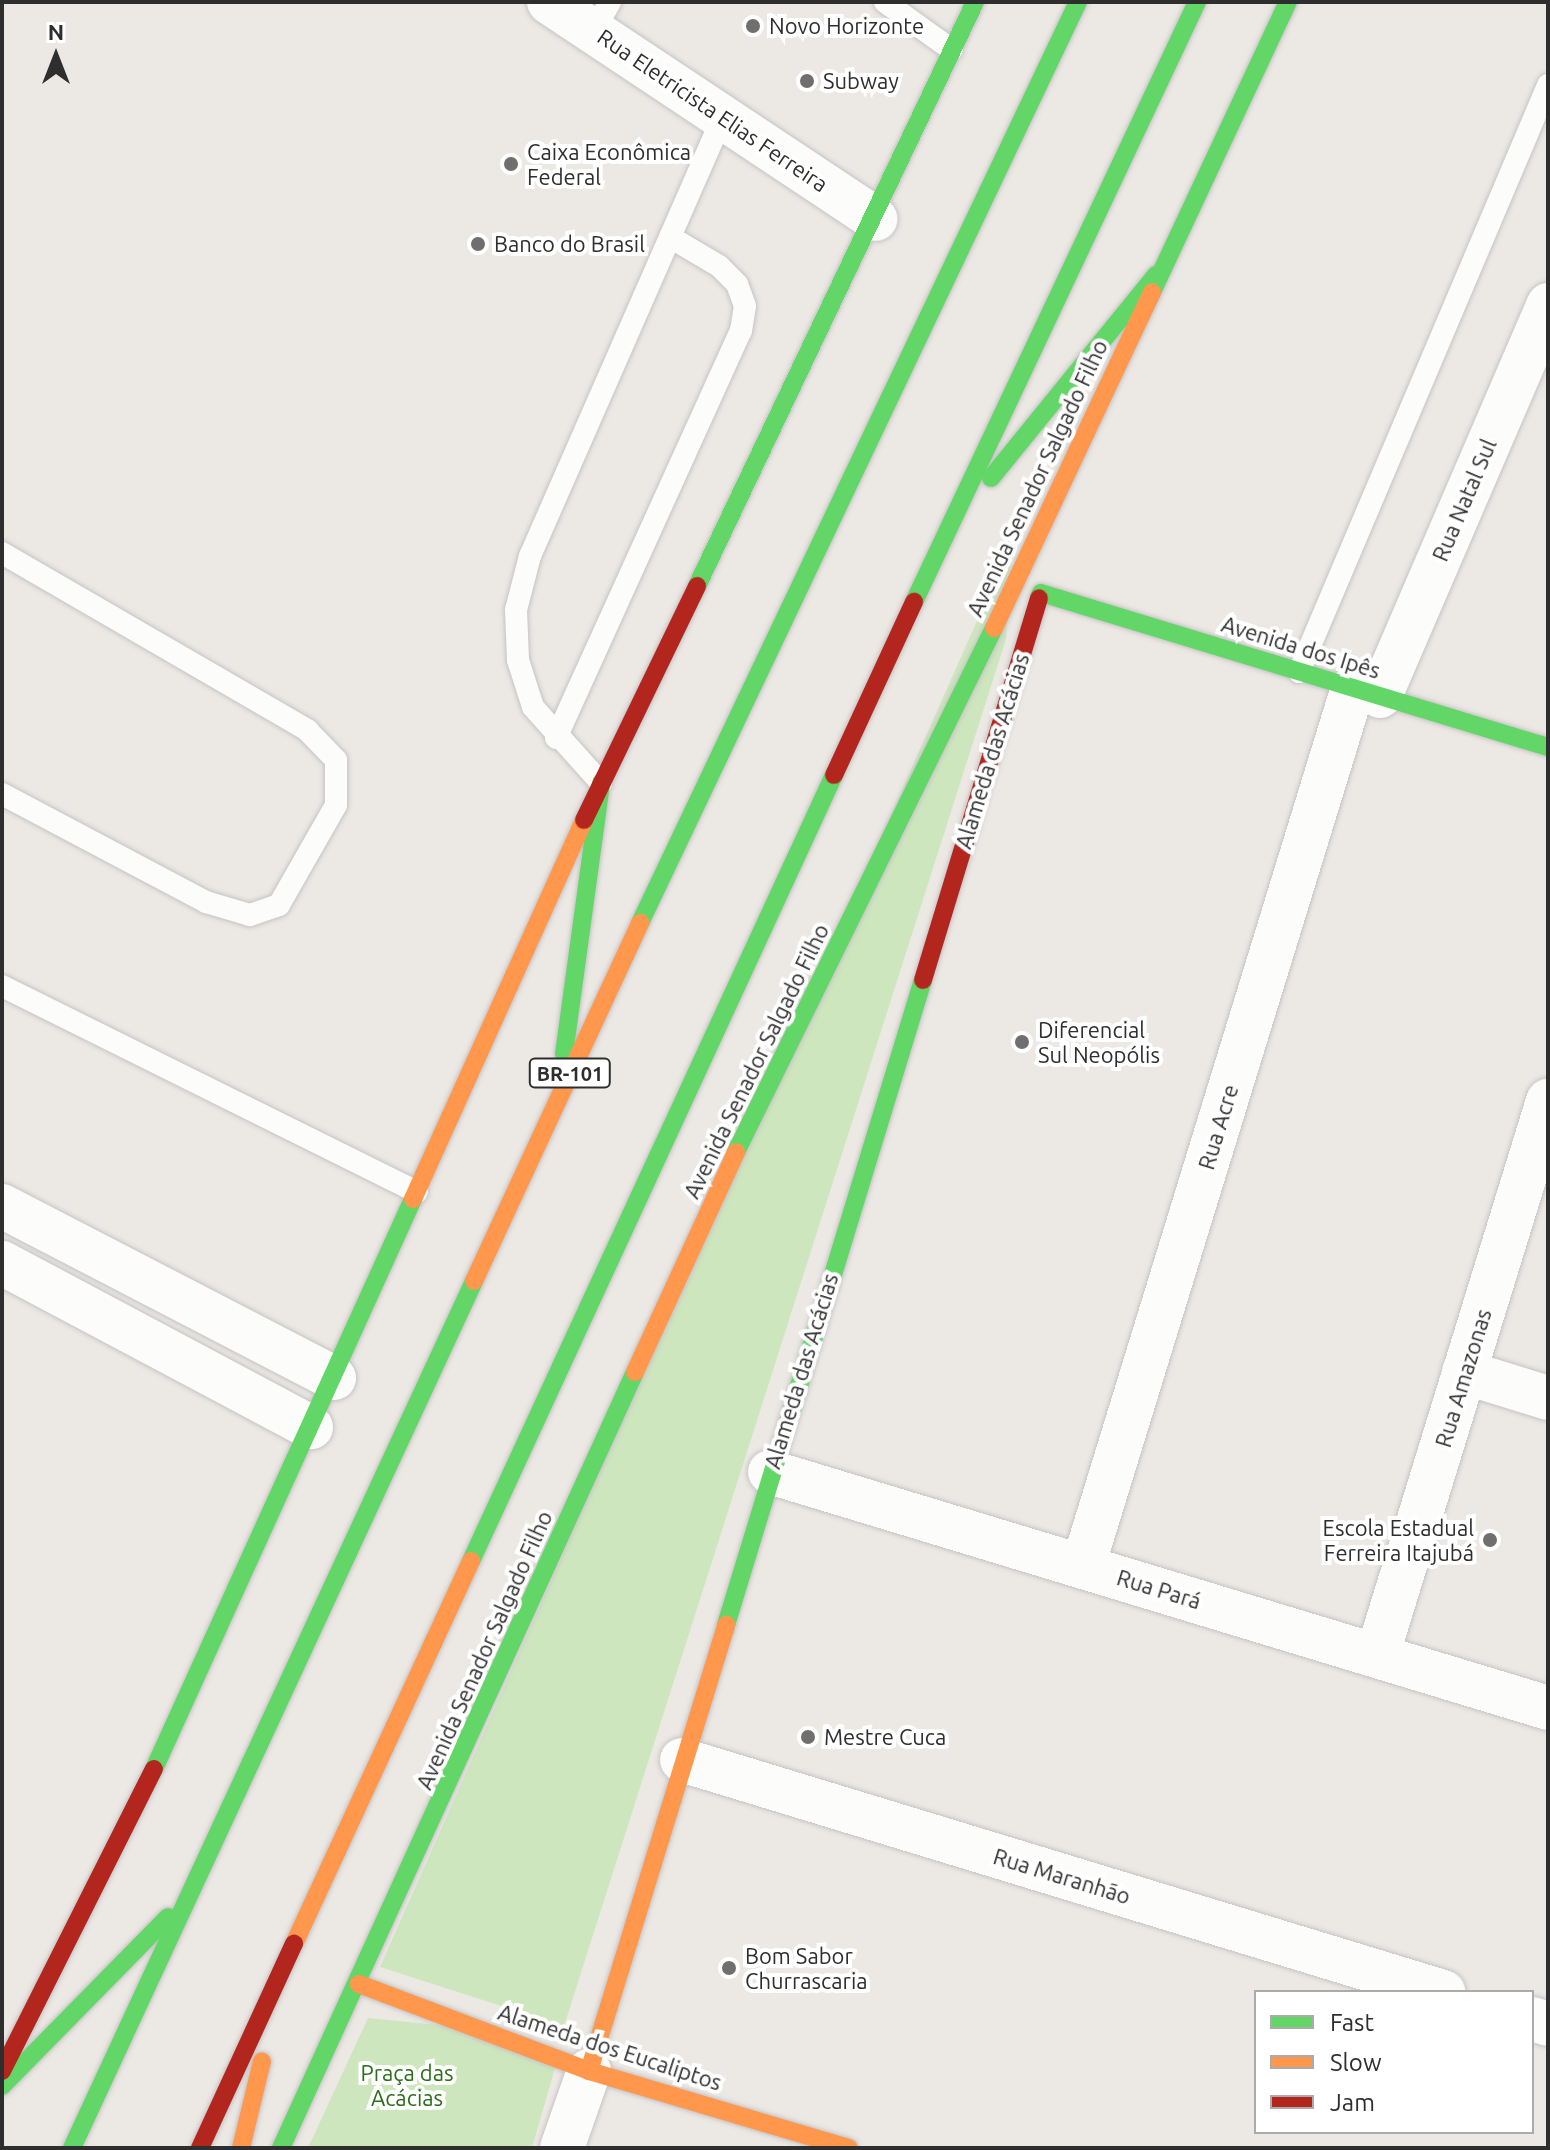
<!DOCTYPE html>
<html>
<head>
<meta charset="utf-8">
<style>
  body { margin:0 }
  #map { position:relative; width:1550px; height:2150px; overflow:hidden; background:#ece8e4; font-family:Ubuntu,sans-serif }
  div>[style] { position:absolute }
  .green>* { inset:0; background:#cee6be }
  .roads { filter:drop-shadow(0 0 2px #c5c4c5) drop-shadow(0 0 2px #c5c4c5) }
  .lane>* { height:22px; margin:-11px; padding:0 11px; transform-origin:11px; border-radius:11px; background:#fcfcfb }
  .street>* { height:44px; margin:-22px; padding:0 22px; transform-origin:22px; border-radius:22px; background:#fcfcfb }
  .fast>* { height:18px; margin:-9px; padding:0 9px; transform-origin:9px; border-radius:9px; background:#63d668 }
  .slow>* { height:18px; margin:-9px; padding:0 9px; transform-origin:9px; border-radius:9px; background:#ff974d }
  .jam>* { height:18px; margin:-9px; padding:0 9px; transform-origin:9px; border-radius:9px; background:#b3261e }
  .dots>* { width:22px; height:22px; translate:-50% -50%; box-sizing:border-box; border:4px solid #fff; border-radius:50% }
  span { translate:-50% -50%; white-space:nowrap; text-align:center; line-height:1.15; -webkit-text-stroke:8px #fff; paint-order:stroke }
  .shield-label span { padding:2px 6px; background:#fff; border:2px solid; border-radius:6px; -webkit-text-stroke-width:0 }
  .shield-label { font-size:20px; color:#2e2e2e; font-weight:700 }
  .poi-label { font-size:22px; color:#2e2e2e }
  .left { translate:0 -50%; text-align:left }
  .right { translate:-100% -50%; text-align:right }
  .street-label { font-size:22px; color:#2e2e2e }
  .park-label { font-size:22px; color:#2c6e1b }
  .frame { position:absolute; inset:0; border:4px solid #2e2e2e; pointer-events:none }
  .legend { position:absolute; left:1254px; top:1990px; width:280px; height:144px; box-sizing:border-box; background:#fff; border:2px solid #ababab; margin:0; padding:10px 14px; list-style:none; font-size:24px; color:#2e2e2e }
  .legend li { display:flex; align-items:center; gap:16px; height:40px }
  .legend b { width:40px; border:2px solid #ababab }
  .north { position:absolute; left:16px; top:16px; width:80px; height:80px; -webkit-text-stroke:6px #fff; paint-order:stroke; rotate:0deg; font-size:22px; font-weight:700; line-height:32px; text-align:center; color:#2e2e2e }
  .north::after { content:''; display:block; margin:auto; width:28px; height:36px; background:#2e2e2e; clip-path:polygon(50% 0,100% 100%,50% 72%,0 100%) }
</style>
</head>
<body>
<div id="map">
  <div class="green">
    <div style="clip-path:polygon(1012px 542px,1006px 639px,564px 2026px,380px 1967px)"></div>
    <div style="clip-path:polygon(368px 2018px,448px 2026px,557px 2061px,532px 2148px,308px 2148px)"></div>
  </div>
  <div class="roads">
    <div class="lane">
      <div style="left:885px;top:2px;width:82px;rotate:35.6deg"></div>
      <div style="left:594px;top:30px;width:32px;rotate:-60deg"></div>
      <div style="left:2px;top:553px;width:353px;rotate:30.1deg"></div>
      <div style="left:307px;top:730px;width:42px;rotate:46deg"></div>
      <div style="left:336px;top:760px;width:45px;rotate:90deg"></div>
      <div style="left:336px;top:805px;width:115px;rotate:119.7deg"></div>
      <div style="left:279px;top:905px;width:31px;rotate:161deg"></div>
      <div style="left:250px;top:915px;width:46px;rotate:-163.5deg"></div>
      <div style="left:206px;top:902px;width:231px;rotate:-152.1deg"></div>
      <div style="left:1299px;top:672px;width:638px;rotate:-67.01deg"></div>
      <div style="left:556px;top:738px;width:447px;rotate:-65.6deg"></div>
      <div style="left:741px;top:331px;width:25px;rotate:-81deg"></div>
      <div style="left:745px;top:306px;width:23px;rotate:-110deg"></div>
      <div style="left:737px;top:284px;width:25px;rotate:-135deg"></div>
      <div style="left:719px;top:266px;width:57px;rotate:-149.4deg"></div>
      <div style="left:601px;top:783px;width:102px;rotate:-131.8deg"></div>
      <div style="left:533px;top:707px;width:49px;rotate:-107.7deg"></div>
      <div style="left:518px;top:660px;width:50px;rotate:-92.3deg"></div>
      <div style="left:516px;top:610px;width:56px;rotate:-75.5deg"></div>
      <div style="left:530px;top:556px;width:480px;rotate:-66.3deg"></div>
      <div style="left:2px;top:986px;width:463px;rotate:26.4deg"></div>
    </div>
    <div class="street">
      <div style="left:549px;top:2px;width:392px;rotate:33.6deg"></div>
      <div style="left:1380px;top:696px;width:426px;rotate:-66.7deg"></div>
      <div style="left:2px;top:1206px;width:374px;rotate:27.4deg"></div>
      <div style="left:2px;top:1263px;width:350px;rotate:28deg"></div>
      <div style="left:1464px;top:1372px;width:88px;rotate:17.2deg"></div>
      <div style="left:770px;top:1472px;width:813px;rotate:16.87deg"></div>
      <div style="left:1083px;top:1566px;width:919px;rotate:-72.91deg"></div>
      <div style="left:1377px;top:1656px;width:581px;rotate:-72.88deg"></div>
      <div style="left:682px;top:1760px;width:796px;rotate:16.95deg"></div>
      <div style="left:1532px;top:2019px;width:17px;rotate:17deg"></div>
      <div style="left:562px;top:2148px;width:82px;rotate:-70.7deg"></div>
    </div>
    <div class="fast">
      <div style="left:1152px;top:292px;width:320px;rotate:-64.9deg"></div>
      <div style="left:991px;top:478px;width:262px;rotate:-50.9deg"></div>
      <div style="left:697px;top:586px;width:647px;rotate:-64.54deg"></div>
      <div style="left:1039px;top:598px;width:5px;rotate:-68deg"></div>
      <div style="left:1041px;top:593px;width:530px;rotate:16.9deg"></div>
      <div style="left:914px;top:602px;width:663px;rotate:-64.75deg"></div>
      <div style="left:640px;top:923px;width:1020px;rotate:-64.57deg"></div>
      <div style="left:564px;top:1054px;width:274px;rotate:-82.2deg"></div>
      <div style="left:736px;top:1152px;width:584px;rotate:-63.79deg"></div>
      <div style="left:471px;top:1561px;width:866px;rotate:-65.21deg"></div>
      <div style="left:726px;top:1625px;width:674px;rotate:-73.02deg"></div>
      <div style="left:154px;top:1769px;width:626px;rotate:-65.56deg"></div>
      <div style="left:2px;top:2086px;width:237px;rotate:-45.5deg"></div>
      <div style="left:72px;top:2148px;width:956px;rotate:-65.12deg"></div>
      <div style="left:281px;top:2148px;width:853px;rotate:-65.48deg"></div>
    </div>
    <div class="slow">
      <div style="left:994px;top:628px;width:371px;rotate:-64.8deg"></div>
      <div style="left:413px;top:1199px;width:416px;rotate:-65.7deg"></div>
      <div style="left:474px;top:1281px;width:395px;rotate:-65.1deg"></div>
      <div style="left:635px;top:1372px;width:242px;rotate:-65.3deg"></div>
      <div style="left:294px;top:1944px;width:422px;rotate:-65.2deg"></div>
      <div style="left:359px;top:1984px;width:246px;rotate:20.7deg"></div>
      <div style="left:589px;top:2071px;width:271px;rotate:16.5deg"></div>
      <div style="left:589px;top:2071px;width:467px;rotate:-72.9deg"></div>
      <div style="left:241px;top:2148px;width:89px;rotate:-76.4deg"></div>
    </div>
    <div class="jam">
      <div style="left:834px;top:775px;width:191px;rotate:-65.2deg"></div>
      <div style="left:584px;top:820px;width:260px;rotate:-64.2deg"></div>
      <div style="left:923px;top:980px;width:399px;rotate:-73.1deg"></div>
      <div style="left:2px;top:2071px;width:338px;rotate:-63.3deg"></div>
      <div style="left:200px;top:2148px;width:225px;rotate:-65.3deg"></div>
    </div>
  </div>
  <div class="dots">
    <div style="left:753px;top:26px;background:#706f6e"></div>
    <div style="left:807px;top:81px;background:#706f6e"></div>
    <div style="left:511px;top:164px;background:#706f6e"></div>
    <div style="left:478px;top:244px;background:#706f6e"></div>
    <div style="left:1022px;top:1042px;background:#706f6e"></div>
    <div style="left:1490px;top:1540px;background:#706f6e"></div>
    <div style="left:808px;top:1737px;background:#706f6e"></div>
    <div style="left:729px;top:1968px;background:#706f6e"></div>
  </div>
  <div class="shield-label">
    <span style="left:570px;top:1073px">BR-101</span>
  </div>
  <div class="poi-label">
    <span class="left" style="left:769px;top:26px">Novo Horizonte</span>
    <span class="left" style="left:823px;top:81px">Subway</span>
    <span class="left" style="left:527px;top:164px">Caixa Econômica<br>Federal</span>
    <span class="left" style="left:494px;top:244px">Banco do Brasil</span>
    <span class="left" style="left:1038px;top:1042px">Diferencial<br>Sul Neopólis</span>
    <span class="right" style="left:1474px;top:1540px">Escola Estadual<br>Ferreira Itajubá</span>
    <span class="left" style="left:824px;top:1737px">Mestre Cuca</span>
    <span class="left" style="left:745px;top:1968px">Bom Sabor<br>Churrascaria</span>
  </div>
  <div class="street-label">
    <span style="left:713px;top:110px;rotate:34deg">Rua Eletricista Elias Ferreira</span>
    <span style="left:1037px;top:478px;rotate:-65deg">Avenida Senador Salgado Filho</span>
    <span style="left:1464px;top:500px;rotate:-67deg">Rua Natal Sul</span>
    <span style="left:1301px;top:647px;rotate:17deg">Avenida dos Ipês</span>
    <span style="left:992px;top:751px;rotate:-73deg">Alameda das Acácias</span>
    <span style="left:756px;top:1061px;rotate:-64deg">Avenida Senador Salgado Filho</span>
    <span style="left:1218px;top:1127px;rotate:-73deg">Rua Acre</span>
    <span style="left:801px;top:1371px;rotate:-73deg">Alameda das Acácias</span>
    <span style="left:1463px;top:1378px;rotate:-73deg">Rua Amazonas</span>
    <span style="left:1159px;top:1589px;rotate:17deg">Rua Pará</span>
    <span style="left:484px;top:1650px;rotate:-66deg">Avenida Senador Salgado Filho</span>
    <span style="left:1062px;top:1876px;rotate:17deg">Rua Maranhão</span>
    <span style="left:610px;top:2047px;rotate:18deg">Alameda dos Eucaliptos</span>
  </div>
  <div class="park-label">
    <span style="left:407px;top:2085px">Praça das<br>Acácias</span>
  </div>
  <div class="frame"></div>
  <ul class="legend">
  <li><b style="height:10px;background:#63d668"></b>Fast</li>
  <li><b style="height:10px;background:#ff974d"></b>Slow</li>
  <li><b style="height:10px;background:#b3261e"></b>Jam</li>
  </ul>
  <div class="north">N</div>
</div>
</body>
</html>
